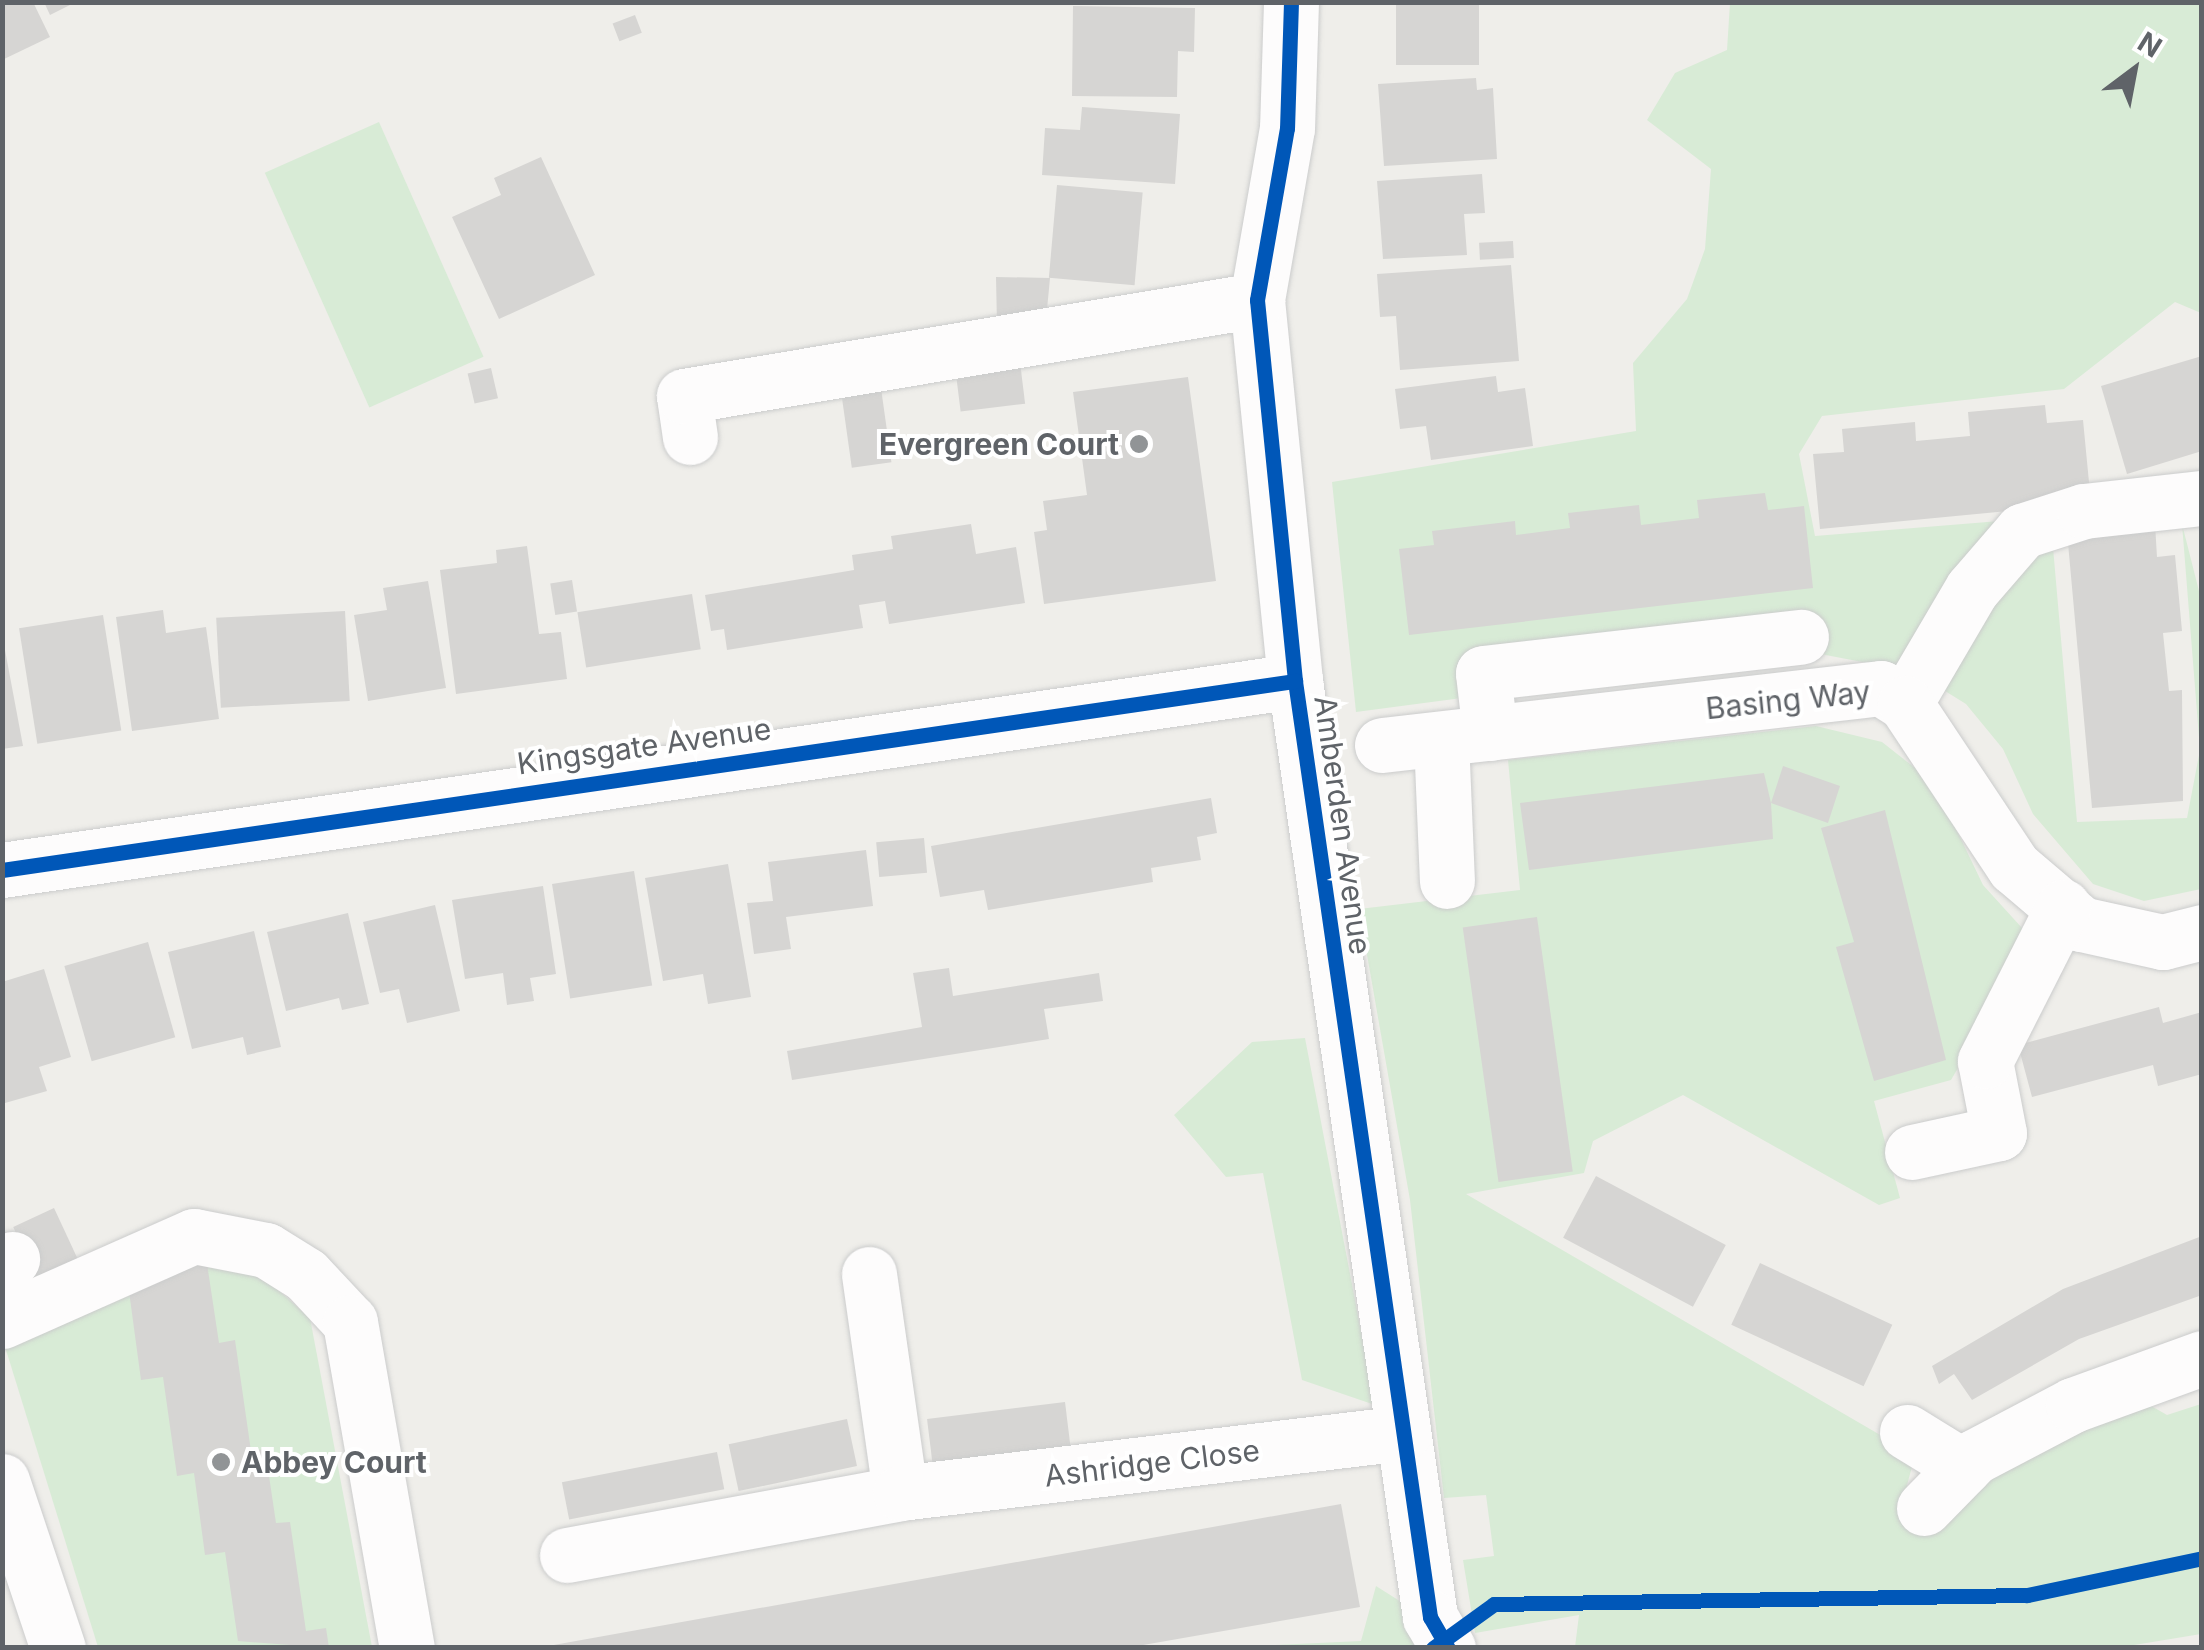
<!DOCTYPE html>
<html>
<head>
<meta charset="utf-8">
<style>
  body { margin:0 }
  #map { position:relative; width:2204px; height:1650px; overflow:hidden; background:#efeeea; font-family:Inter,sans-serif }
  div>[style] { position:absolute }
  .green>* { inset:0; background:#d8ebd6; transform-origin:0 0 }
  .building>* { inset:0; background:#d6d5d3; transform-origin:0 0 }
  .roads { filter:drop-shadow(0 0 2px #cbcccc) drop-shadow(0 0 2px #cbcccc) }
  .minor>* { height:55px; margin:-27.5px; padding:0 27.5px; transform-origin:27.5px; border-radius:27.5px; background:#fdfcfc }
  .cycleway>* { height:15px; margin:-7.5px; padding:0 7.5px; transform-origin:7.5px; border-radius:7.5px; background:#0057b8 }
  .dots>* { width:28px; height:28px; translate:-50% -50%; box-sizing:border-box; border:5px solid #fff; border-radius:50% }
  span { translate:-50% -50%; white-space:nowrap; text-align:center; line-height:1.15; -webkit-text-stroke:8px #fff; paint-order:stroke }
  .poi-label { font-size:30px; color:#5f6368; font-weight:700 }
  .right { translate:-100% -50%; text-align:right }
  .left { translate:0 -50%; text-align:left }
  .street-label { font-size:30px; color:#5f6368 }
  .frame { position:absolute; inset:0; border:5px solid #5f6368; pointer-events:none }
  .north { position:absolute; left:2084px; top:20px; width:100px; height:100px; -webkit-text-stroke:8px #fff; paint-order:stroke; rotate:32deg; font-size:28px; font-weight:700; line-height:40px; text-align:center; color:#5f6368 }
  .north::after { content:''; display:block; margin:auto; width:35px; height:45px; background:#5f6368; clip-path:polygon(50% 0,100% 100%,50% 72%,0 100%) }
</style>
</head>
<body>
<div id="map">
  <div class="green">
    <div style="clip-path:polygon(1730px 3px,2201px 3px,2201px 313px,2175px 302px,2064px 389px,1822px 416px,1799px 454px,1815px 536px,2012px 520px,1899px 669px,1810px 652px,1356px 712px,1332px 482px,1636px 431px,1633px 363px,1687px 299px,1705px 249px,1711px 169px,1647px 120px,1675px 73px,1727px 50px)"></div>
    <div style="left:379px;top:122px;width:257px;height:125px;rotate:66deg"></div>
    <div style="clip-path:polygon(2182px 524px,2201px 599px,2201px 889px,2144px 901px,2093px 884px,2033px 814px,2003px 749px,1966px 704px,1937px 686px,1979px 605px,2052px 536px,2077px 822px,2187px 818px,2200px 750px)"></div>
    <div style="clip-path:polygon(1816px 726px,1882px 742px,1934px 783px,1983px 885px,2032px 939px,1951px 1080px,1874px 1101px,1900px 1198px,1879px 1205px,1683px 1095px,1593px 1141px,1584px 1173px,1466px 1194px,1882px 1436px,1914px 1459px,1902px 1504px,1940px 1531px,1974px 1481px,2146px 1403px,2167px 1415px,2201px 1404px,2201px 1634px,2116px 1648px,1575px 1647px,1579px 1615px,1475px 1633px,1463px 1560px,1494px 1556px,1486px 1495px,1444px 1498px,1410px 1200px,1359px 909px,1520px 890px,1508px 760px)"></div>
    <div style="clip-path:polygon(1305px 1038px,1375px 1405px,1302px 1380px,1263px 1173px,1226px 1177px,1174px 1115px,1252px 1042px)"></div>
    <div style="clip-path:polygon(237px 1254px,310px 1318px,372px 1647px,98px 1647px,2px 1337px)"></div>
    <div style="clip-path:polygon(1376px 1586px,1406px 1605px,1425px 1648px,1215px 1648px,1361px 1641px)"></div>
  </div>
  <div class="building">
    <div style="clip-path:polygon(2px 2px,33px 2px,50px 37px,2px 60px)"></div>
    <div style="clip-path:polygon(44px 2px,76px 2px,50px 15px)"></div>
    <div style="left:1396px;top:2px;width:83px;height:63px"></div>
    <div style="clip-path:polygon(1073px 6px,1195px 8px,1194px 52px,1178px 51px,1177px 97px,1072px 96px)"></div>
    <div style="left:635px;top:15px;width:19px;height:24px;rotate:69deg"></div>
    <div style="clip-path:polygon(1476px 78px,1477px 90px,1493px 88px,1497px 159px,1384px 166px,1378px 84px)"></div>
    <div style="clip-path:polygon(1082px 107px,1180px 114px,1175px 184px,1042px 175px,1045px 128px,1080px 130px)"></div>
    <div style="clip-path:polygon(541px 157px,595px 275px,499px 319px,452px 217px,501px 195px,494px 178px)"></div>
    <div style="clip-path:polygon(1482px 174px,1485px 213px,1464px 214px,1467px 255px,1383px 259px,1377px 181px)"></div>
    <div style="left:1057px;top:185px;width:86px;height:93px;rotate:5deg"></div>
    <div style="left:1513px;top:241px;width:17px;height:34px;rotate:87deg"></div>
    <div style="clip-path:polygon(1511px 265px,1519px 361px,1400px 370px,1396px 316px,1380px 317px,1377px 274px)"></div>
    <div style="clip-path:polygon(996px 277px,1050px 278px,1046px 320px,997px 325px)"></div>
    <div style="clip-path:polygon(2202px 356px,2202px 451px,2127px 474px,2101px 386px)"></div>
    <div style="left:1020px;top:362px;width:42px;height:65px;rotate:83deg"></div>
    <div style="left:491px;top:368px;width:31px;height:24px;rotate:77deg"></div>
    <div style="clip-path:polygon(1496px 376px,1498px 392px,1525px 388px,1533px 446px,1431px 460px,1426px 426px,1400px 429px,1395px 389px)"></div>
    <div style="clip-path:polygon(1188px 377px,1216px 581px,1044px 604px,1034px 532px,1047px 530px,1043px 501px,1087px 495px,1073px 392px)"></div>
    <div style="left:880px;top:381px;width:82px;height:40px;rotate:82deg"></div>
    <div style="clip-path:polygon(2045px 405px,2047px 423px,2083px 420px,2091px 503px,1820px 529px,1813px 454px,1844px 452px,1842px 429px,1915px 422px,1916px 441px,1970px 436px,1968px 412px)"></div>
    <div style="clip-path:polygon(1765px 493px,1768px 510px,1804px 506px,1813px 588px,1409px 635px,1399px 549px,1434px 545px,1432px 531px,1515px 521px,1516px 535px,1570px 528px,1568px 513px,1639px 505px,1641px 525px,1699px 518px,1697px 500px)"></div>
    <div style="clip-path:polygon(971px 524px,976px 554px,1016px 547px,1025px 603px,889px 624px,885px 601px,859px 605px,863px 628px,727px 650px,724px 629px,711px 631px,705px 595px,854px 570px,852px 555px,893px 549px,891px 536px)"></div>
    <div style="clip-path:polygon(2155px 524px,2157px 557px,2175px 555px,2182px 631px,2163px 633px,2169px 691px,2182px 690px,2183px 801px,2092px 808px,2067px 532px)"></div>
    <div style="clip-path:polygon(527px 546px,539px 634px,561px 632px,567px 679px,456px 694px,440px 570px,497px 563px,496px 550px)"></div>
    <div style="left:572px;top:580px;width:32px;height:22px;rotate:81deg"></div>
    <div style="clip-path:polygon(428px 581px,446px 688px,368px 701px,354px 615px,387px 610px,383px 588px)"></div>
    <div style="left:692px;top:594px;width:56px;height:116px;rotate:81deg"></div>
    <div style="clip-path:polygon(163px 610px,166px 633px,206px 627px,219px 719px,132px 731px,116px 617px)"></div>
    <div style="left:345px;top:611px;width:90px;height:129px;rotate:87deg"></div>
    <div style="left:103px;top:615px;width:117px;height:85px;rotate:81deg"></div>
    <div style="clip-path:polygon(2px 634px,23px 746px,2px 749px)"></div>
    <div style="clip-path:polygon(1783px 766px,1840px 786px,1828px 823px,1771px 803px,1773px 839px,1529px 870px,1520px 803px,1764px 773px,1771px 803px)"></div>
    <div style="clip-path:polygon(1211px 798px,1217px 833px,1197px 837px,1201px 860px,1151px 868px,1153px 882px,988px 910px,984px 890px,940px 897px,931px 846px)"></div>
    <div style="clip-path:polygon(1885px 810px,1946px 1060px,1874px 1081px,1836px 947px,1854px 942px,1821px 828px)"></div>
    <div style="left:924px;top:838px;width:35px;height:48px;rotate:85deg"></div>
    <div style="clip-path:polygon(866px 850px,873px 906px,786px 917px,791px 949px,754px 954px,747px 903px,773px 901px,768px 862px)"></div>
    <div style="clip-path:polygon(728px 864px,751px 997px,708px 1004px,703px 974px,663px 981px,645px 878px)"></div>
    <div style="left:634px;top:871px;width:116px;height:83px;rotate:81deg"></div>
    <div style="clip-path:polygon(543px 886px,556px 974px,530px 978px,534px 1001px,507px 1005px,503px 973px,465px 979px,452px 900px)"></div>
    <div style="clip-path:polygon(435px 905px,460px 1011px,407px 1023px,399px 989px,380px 993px,363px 922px)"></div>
    <div style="clip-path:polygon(348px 913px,369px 1004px,342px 1010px,339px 998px,286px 1011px,267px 932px)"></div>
    <div style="left:1537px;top:917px;width:257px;height:75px;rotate:82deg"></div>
    <div style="clip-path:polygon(254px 931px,281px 1047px,247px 1055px,243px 1037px,192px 1049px,168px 952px)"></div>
    <div style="left:148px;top:942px;width:99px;height:87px;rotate:74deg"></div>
    <div style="clip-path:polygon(949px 968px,953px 996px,1099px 973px,1103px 1001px,1044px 1009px,1049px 1039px,792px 1080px,787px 1051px,922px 1027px,913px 973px)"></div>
    <div style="clip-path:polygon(44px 969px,71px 1057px,39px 1067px,47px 1091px,5px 1103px,2px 982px)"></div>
    <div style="clip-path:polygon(2159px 1007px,2163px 1023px,2202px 1012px,2202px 1074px,2158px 1086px,2153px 1065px,2032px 1097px,2018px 1045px)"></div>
    <div style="left:1596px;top:1176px;width:147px;height:70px;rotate:28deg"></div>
    <div style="left:54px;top:1208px;width:60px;height:45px;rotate:65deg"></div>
    <div style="clip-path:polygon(2202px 1236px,2202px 1295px,2079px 1339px,1972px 1400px,1954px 1374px,1939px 1384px,1932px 1366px,2063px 1289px)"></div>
    <div style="clip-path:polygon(206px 1257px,219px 1343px,235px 1340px,251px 1451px,265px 1449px,276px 1523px,290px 1522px,306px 1631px,326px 1628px,329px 1648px,238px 1641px,225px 1552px,205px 1555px,194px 1473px,177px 1476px,163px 1377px,141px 1380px,126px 1269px)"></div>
    <div style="left:1760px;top:1263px;width:146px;height:68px;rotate:25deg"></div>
    <div style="left:1065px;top:1402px;width:49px;height:139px;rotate:83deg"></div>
    <div style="left:847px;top:1419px;width:48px;height:121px;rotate:78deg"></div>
    <div style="left:717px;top:1452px;width:38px;height:158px;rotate:79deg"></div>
    <div style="clip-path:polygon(1341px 1504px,1360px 1607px,1126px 1648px,537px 1648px)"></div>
  </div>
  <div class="roads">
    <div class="minor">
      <div style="left:1291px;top:2px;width:126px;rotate:91.8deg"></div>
      <div style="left:1287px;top:128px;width:175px;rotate:99.9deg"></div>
      <div style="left:1257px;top:300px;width:383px;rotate:84.3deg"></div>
      <div style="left:1295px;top:681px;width:946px;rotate:81.79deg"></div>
      <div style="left:1430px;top:1617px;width:36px;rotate:60deg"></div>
      <div style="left:690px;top:437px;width:41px;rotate:-98.3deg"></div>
      <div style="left:684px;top:396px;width:581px;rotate:-9.51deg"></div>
      <div style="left:1905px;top:703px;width:132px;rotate:-59.6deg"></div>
      <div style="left:1972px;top:589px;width:77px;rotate:-49.2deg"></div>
      <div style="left:2022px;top:531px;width:65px;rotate:-17.9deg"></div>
      <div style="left:2084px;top:511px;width:119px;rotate:-6.3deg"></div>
      <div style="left:1490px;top:733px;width:60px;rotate:-96.7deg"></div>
      <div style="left:1483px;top:673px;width:320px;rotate:-6.5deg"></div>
      <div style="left:1441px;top:739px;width:142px;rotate:87.6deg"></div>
      <div style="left:1382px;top:745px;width:502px;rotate:-6.52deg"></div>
      <div style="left:1881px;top:688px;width:28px;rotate:32deg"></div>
      <div style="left:1905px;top:703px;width:197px;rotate:56.4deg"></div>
      <div style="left:2014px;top:867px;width:88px;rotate:40.4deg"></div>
      <div style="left:2081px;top:924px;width:84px;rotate:12.4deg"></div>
      <div style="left:2163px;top:942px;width:40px;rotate:-14.4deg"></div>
      <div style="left:2px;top:870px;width:1307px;rotate:-8.32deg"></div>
      <div style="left:1912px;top:1152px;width:89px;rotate:-12.3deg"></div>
      <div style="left:1999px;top:1133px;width:73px;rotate:-101deg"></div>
      <div style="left:1985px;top:1061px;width:173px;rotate:-63.1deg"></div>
      <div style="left:2px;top:1263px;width:11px;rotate:-22deg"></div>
      <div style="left:869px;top:1274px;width:221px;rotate:81.9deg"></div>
      <div style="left:2px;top:1321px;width:210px;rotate:-23.9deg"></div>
      <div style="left:194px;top:1236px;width:73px;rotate:11deg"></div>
      <div style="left:266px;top:1250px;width:47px;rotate:32deg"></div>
      <div style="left:306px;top:1275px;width:64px;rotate:46.9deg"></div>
      <div style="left:350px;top:1322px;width:331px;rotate:80.1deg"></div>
      <div style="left:1907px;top:1432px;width:67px;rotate:31.6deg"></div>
      <div style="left:2px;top:1481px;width:176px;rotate:71.5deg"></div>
      <div style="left:1924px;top:1508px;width:71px;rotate:-45.6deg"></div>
      <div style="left:1974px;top:1457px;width:112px;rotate:-27.7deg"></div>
      <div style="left:2073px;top:1405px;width:137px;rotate:-20deg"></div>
      <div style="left:567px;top:1555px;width:339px;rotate:-10.5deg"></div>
      <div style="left:900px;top:1493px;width:507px;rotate:-6.8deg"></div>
    </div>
  </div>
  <div class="cycleway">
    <div style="left:1291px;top:2px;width:126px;rotate:91.8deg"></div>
    <div style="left:1287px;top:128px;width:175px;rotate:99.9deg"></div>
    <div style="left:1257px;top:300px;width:383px;rotate:84.3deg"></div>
    <div style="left:1295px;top:681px;width:946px;rotate:81.79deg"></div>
    <div style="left:1430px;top:1617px;width:36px;rotate:60deg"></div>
    <div style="left:2px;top:870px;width:1307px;rotate:-8.32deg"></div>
    <div style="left:1433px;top:1648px;width:75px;rotate:-35.8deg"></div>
    <div style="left:1494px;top:1604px;width:533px;rotate:-0.97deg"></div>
    <div style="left:2027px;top:1595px;width:179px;rotate:-11.9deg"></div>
  </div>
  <div class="dots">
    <div style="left:1139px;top:444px;background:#919496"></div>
    <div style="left:221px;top:1462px;background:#919496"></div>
  </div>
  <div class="poi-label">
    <span class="right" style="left:1119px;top:444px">Evergreen Court</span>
    <span class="left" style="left:241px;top:1462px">Abbey Court</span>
  </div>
  <div class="street-label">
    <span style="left:1788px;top:700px;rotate:-6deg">Basing Way</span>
    <span style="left:644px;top:746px;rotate:-8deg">Kingsgate Avenue</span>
    <span style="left:1343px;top:825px;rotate:82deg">Amberden Avenue</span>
    <span style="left:1152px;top:1463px;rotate:-7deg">Ashridge Close</span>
  </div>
  <div class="frame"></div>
  <div class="north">N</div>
</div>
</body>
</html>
